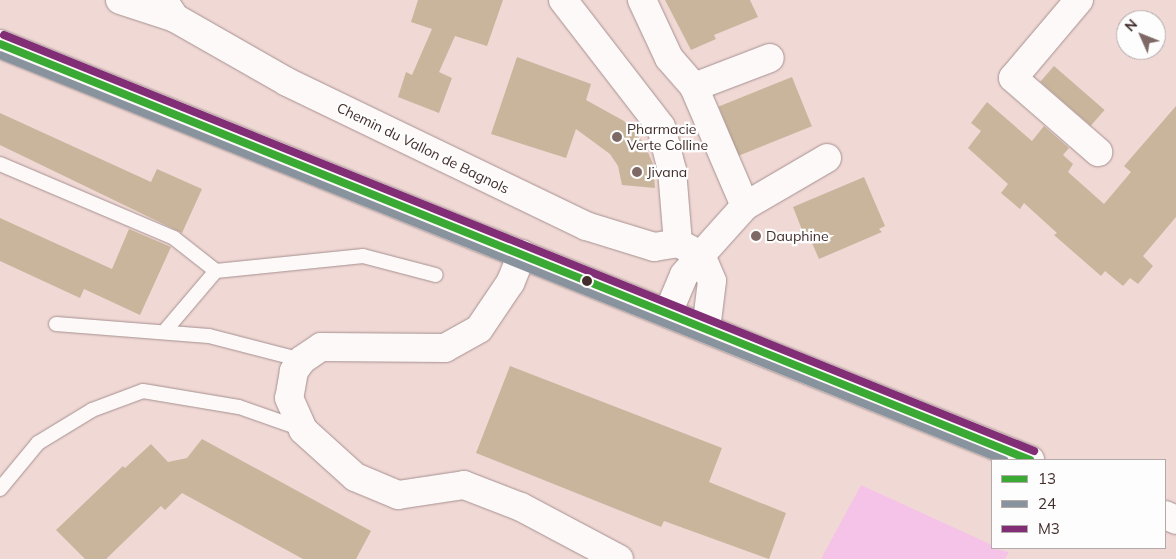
<!DOCTYPE html>
<html>
<head>
<meta charset="utf-8">
<style>
  body { margin:0 }
  #map { position:relative; width:1176px; height:559px; overflow:hidden; background:#f0d8d5; font-family:Mulish,sans-serif }
  div>[style] { position:absolute }
  .green>* { inset:0; background:#f6c3e8 }
  .building>* { inset:0; background:#c8b59c; transform-origin:0 0 }
  .roads { filter:drop-shadow(0 0 1px #a5918f) drop-shadow(0 0 1px #a5918f) }
  .lane>* { height:14px; margin:-7px; padding:0 7px; transform-origin:7px; border-radius:7px; background:#fdf9f9 }
  .street>* { height:28px; margin:-14px; padding:0 14px; transform-origin:14px; border-radius:14px; background:#fdf9f9 }
  .primary>* { height:28px; margin:-14px; padding:0 14px; transform-origin:14px; border-radius:14px; background:#fdf9f9 }
  .bus-1>* { height:8px; margin:-4px; padding:0 4px; transform-origin:4px; border-radius:4px; background:#3aaa35 }
  .bus-2>* { height:8px; margin:-4px; padding:0 4px; transform-origin:4px; border-radius:4px; background:#88939d }
  .bus-3>* { height:8px; margin:-4px; padding:0 4px; transform-origin:4px; border-radius:4px; background:#812e77 }
  .dots>* { width:14px; height:14px; translate:-50% -50%; box-sizing:border-box; border:2px solid #fdfdfd; border-radius:50% }
  span { translate:-50% -50%; white-space:nowrap; text-align:center; line-height:1.15; -webkit-text-stroke:4.5px #fdfdfd; paint-order:stroke }
  .poi-label { font-size:14px; color:#412d2a }
  .left { translate:0 -50%; text-align:left }
  .street-label { font-size:14px; color:#412d2a }
  .legend { position:absolute; left:991px; top:459px; width:175px; height:90px; box-sizing:border-box; background:#fdfdfd; border:1px solid #b2aaa9; margin:0; padding:6px 9px; list-style:none; font-size:15px; color:#412d2a }
  .legend li { display:flex; align-items:center; gap:10px; height:25px }
  .legend b { width:25px; border:1px solid #b2aaa9 }
  .north { position:absolute; left:1116px; top:10px; width:50px; height:50px; box-sizing:border-box; background:#fdfdfd; border:1px solid #b2aaa9; border-radius:50%; rotate:314deg; font-size:14px; font-weight:700; line-height:20px; text-align:center; color:#412d2a }
  .north::after { content:''; display:block; margin:auto; width:18px; height:22px; background:#7e6966; clip-path:polygon(50% 0,100% 100%,50% 72%,0 100%) }
</style>
</head>
<body>
<div id="map">
  <div class="green">
    <div style="clip-path:polygon(861px 485px,992px 545px,992px 548px,1009px 552px,1005px 559px,821px 559px)"></div>
  </div>
  <div class="building">
    <div style="clip-path:polygon(418px 0,503px 0,487px 46px,455px 36px,439px 72px,452px 78px,439px 113px,398px 97px,406px 72px,412px 75px,432px 29px,411px 22px)"></div>
    <div style="clip-path:polygon(665px 0,750px 0,758px 17px,714px 35px,716px 39px,691px 50px)"></div>
    <div style="clip-path:polygon(517px 57px,591px 84px,586px 100px,624px 121px,644px 143px,653px 164px,655px 188px,622px 185px,618px 166px,610px 154px,576px 129px,566px 158px,491px 134px)"></div>
    <div style="left:1054px;top:66px;width:67px;height:21px;rotate:41deg"></div>
    <div style="left:792px;top:77px;width:53px;height:79px;rotate:68deg"></div>
    <div style="clip-path:polygon(987px 102px,1032px 141px,1044px 126px,1069px 148px,1063px 155px,1073px 164px,1068px 172px,1104px 204px,1131px 172px,1124px 166px,1176px 106px,1176px 217px,1143px 256px,1153px 266px,1138px 284px,1130px 278px,1123px 286px,1105px 271px,1101px 276px,1054px 235px,1057px 233px,1024px 203px,1020px 209px,1001px 193px,1008px 184px,968px 148px,981px 131px,971px 123px)"></div>
    <div style="clip-path:polygon(0 113px,151px 182px,157px 169px,202px 189px,182px 233px,0 145px)"></div>
    <div style="clip-path:polygon(864px 177px,885px 226px,879px 229px,882px 232px,819px 259px,808px 234px,804px 235px,793px 207px)"></div>
    <div style="clip-path:polygon(0 218px,112px 269px,129px 229px,171px 247px,140px 315px,84px 289px,80px 298px,0 261px)"></div>
    <div style="clip-path:polygon(510px 366px,722px 448px,709px 482px,786px 513px,769px 559px,664px 521px,661px 527px,476px 453px)"></div>
    <div style="clip-path:polygon(202px 439px,371px 531px,356px 559px,303px 559px,182px 493px,165px 510px,161px 506px,106px 559px,85px 559px,56px 530px,123px 466px,125px 468px,151px 444px,168px 462px,187px 458px)"></div>
  </div>
  <div class="roads">
    <div class="lane">
      <div style="left:0;top:164px;width:189px;rotate:23deg"></div>
      <div style="left:174px;top:238px;width:53px;rotate:38.2deg"></div>
      <div style="left:56px;top:324px;width:153px;rotate:4.5deg"></div>
      <div style="left:209px;top:336px;width:96px;rotate:14.5deg"></div>
      <div style="left:164px;top:332px;width:80px;rotate:-49.6deg"></div>
      <div style="left:216px;top:271px;width:148px;rotate:-5.8deg"></div>
      <div style="left:363px;top:256px;width:75px;rotate:14.6deg"></div>
      <div style="left:0;top:489px;width:60px;rotate:-50.4deg"></div>
      <div style="left:38px;top:443px;width:63px;rotate:-31.4deg"></div>
      <div style="left:92px;top:410px;width:54px;rotate:-20.4deg"></div>
      <div style="left:143px;top:391px;width:97px;rotate:9.5deg"></div>
      <div style="left:239px;top:407px;width:67px;rotate:19.2deg"></div>
    </div>
    <div class="street">
      <div style="left:120px;top:0;width:58px;rotate:18.1deg"></div>
      <div style="left:163px;top:0;width:22px;rotate:56deg"></div>
      <div style="left:175px;top:18px;width:129px;rotate:29.7deg"></div>
      <div style="left:287px;top:82px;width:332px;rotate:25.7deg"></div>
      <div style="left:586px;top:226px;width:71px;rotate:17.2deg"></div>
      <div style="left:654px;top:247px;width:24px;rotate:-9deg"></div>
      <div style="left:678px;top:243px;width:26px;rotate:28deg"></div>
      <div style="left:701px;top:255px;width:66px;rotate:-48.1deg"></div>
      <div style="left:745px;top:206px;width:95px;rotate:-30.3deg"></div>
      <div style="left:563px;top:0;width:160px;rotate:52.3deg"></div>
      <div style="left:661px;top:127px;width:44px;rotate:75.7deg"></div>
      <div style="left:672px;top:170px;width:73px;rotate:85.3deg"></div>
      <div style="left:642px;top:0;width:64px;rotate:65deg"></div>
      <div style="left:669px;top:58px;width:38px;rotate:49deg"></div>
      <div style="left:1079px;top:0;width:102px;rotate:130.2deg"></div>
      <div style="left:1013px;top:78px;width:113px;rotate:41deg"></div>
      <div style="left:745px;top:206px;width:129px;rotate:-113.2deg"></div>
      <div style="left:694px;top:87px;width:81px;rotate:-20.9deg"></div>
      <div style="left:522px;top:254px;width:31px;rotate:112deg"></div>
      <div style="left:510px;top:283px;width:55px;rotate:124deg"></div>
      <div style="left:479px;top:329px;width:39px;rotate:151deg"></div>
      <div style="left:445px;top:348px;width:124px;rotate:-179.5deg"></div>
      <div style="left:321px;top:347px;width:23px;rotate:146deg"></div>
      <div style="left:302px;top:360px;width:14px;rotate:126deg"></div>
      <div style="left:294px;top:371px;width:27px;rotate:100deg"></div>
      <div style="left:289px;top:398px;width:35px;rotate:66deg"></div>
      <div style="left:303px;top:430px;width:70px;rotate:42.1deg"></div>
      <div style="left:355px;top:477px;width:47px;rotate:22.7deg"></div>
      <div style="left:398px;top:495px;width:67px;rotate:-8.6deg"></div>
      <div style="left:464px;top:485px;width:61px;rotate:21.1deg"></div>
      <div style="left:521px;top:507px;width:111px;rotate:28deg"></div>
      <div style="left:668px;top:313px;width:41px;rotate:-67.2deg"></div>
      <div style="left:684px;top:275px;width:26px;rotate:-50deg"></div>
      <div style="left:701px;top:255px;width:28px;rotate:67deg"></div>
      <div style="left:712px;top:281px;width:48px;rotate:97.1deg"></div>
    </div>
    <div class="primary">
      <div style="left:0;top:44px;width:1111px;rotate:21.99deg"></div>
      <div style="left:1165px;top:515px;width:12px;rotate:24deg"></div>
    </div>
  </div>
  <div class="bus-1">
    <div style="left:0;top:44px;width:1111px;rotate:21.99deg"></div>
  </div>
  <div class="bus-2">
    <div style="left:0;top:55px;width:1083px;rotate:21.97deg"></div>
  </div>
  <div class="bus-3">
    <div style="left:4px;top:35px;width:1111px;rotate:21.99deg"></div>
  </div>
  <div class="dots">
    <div style="left:617px;top:137px;background:#7e6966"></div>
    <div style="left:637px;top:172px;background:#7e6966"></div>
    <div style="left:756px;top:236px;background:#7e6966"></div>
    <div style="left:587px;top:281px;background:#412d2a"></div>
  </div>
  <div class="poi-label">
    <span class="left" style="left:627px;top:137px">Pharmacie<br>Verte Colline</span>
    <span class="left" style="left:647px;top:172px">Jivana</span>
    <span class="left" style="left:766px;top:236px">Dauphine</span>
  </div>
  <div class="street-label">
    <span style="left:423px;top:148px;rotate:26deg">Chemin du Vallon de Bagnols</span>
  </div>
  <ul class="legend">
  <li><b style="height:6px;background:#3aaa35"></b>13</li>
  <li><b style="height:6px;background:#88939d"></b>24</li>
  <li><b style="height:6px;background:#812e77"></b>M3</li>
  </ul>
  <div class="north">N</div>
</div>
</body>
</html>
